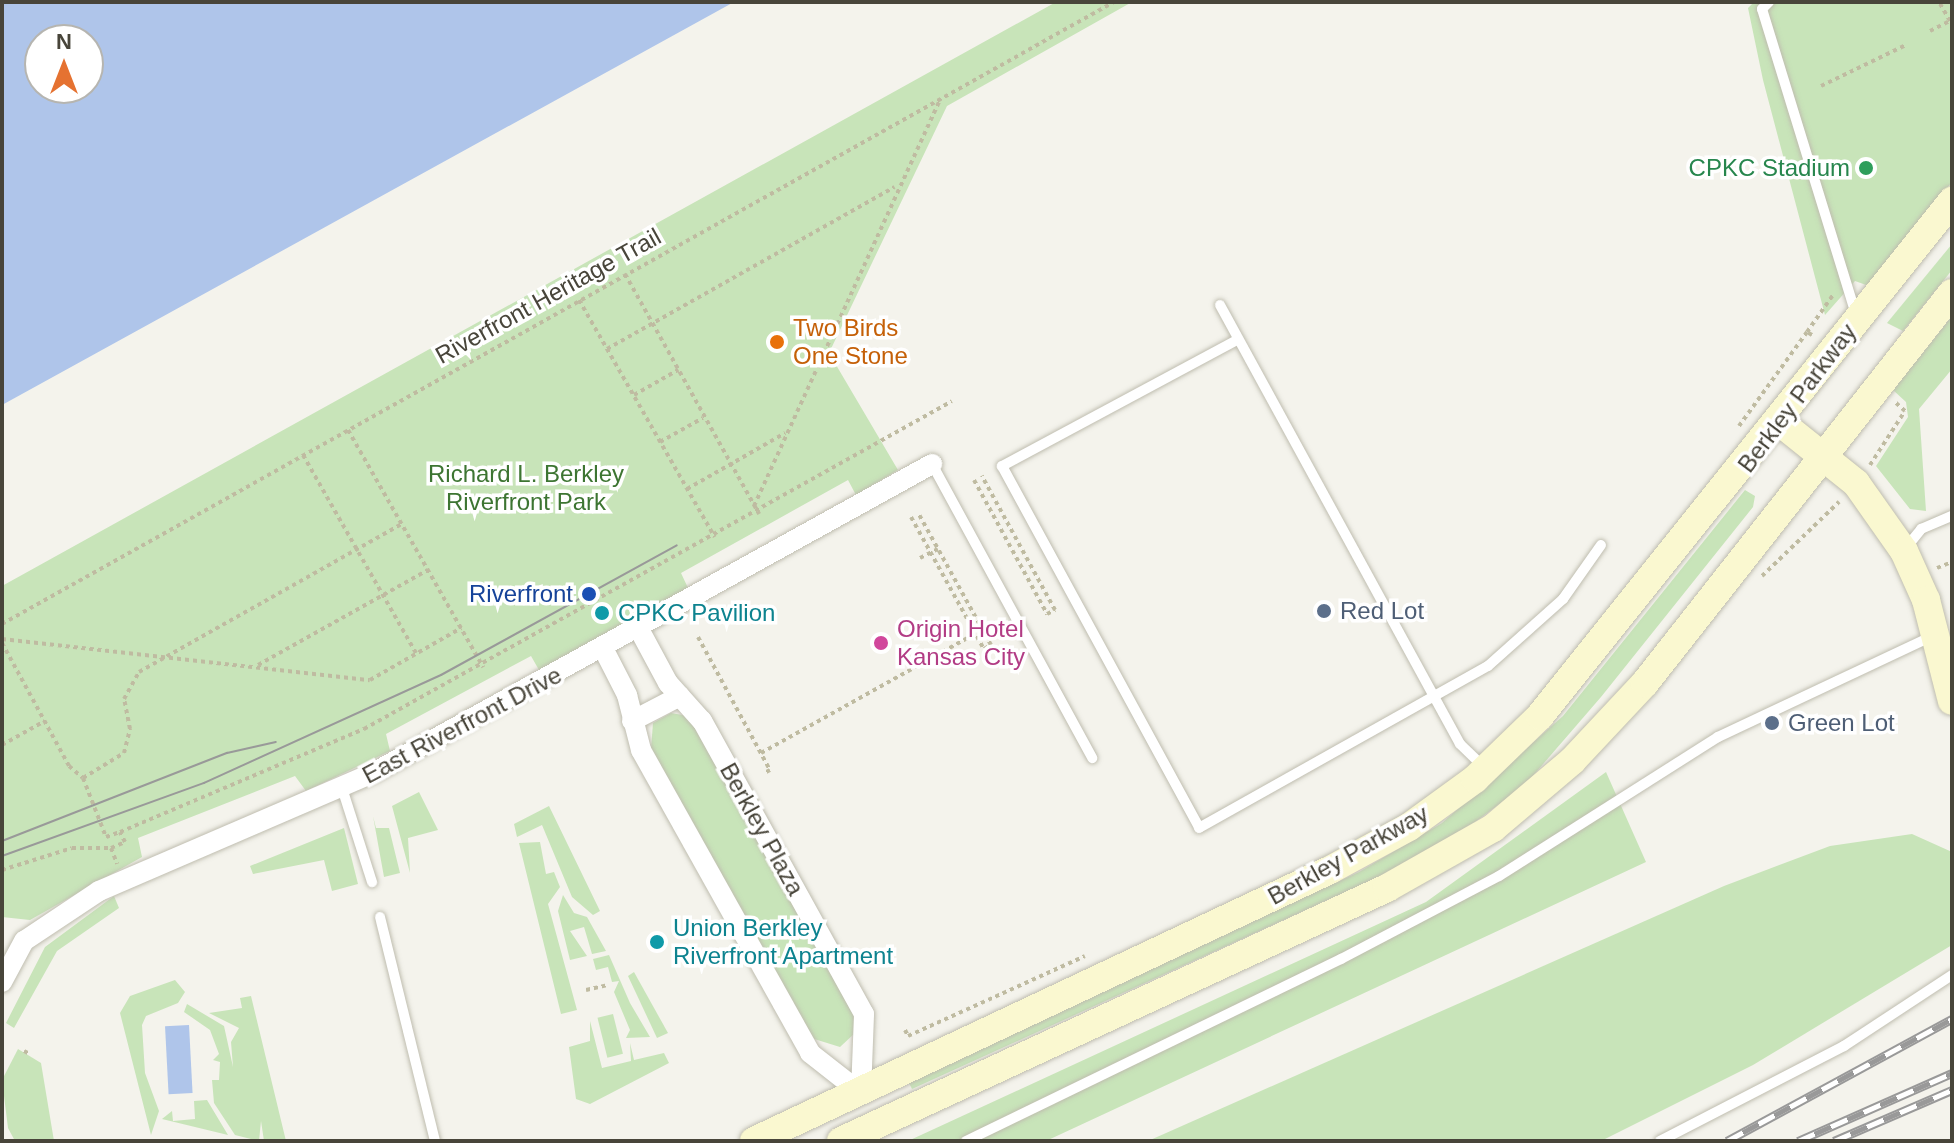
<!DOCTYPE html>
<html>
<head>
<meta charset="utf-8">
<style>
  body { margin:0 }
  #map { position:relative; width:1954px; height:1143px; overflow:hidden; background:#f4f3ec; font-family:Helvetica,sans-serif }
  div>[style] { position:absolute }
  .green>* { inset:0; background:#c8e4b9; transform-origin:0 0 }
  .water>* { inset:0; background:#afc5ea; transform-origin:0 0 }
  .path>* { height:4px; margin-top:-2px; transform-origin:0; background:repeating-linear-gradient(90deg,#bfbba1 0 4px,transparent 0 8px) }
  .roads { filter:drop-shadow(0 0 2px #bfbdaf) drop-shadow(0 0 2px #bfbdaf) }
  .lane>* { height:10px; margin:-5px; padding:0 5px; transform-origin:5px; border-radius:5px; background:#fff }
  .street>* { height:20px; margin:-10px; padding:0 10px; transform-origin:10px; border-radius:10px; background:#fff }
  .secondary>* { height:28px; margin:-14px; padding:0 14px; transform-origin:14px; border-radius:14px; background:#faf8d0 }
  .tram>* { height:2px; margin:-1px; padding:0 1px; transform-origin:1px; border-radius:1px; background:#999 }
  .rail>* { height:9px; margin-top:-4.5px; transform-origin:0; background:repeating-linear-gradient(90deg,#fff 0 18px,#999 0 36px); box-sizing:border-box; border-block:2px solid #999 }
  .dots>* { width:22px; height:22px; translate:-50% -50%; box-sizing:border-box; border:4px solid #fff; border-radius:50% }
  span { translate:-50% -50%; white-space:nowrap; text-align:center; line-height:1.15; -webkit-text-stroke:7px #fff; paint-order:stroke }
  .leisure-label { font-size:24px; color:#27864d }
  .right { translate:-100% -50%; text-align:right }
  .street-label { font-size:24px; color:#48453a }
  .food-label { font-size:24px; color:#c56008 }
  .left { translate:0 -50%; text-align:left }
  .park-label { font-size:24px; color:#3d7532 }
  .transit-label { font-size:24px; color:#164399 }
  .service-label { font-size:24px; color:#4e5e75 }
  .culture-label { font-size:24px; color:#0d838f }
  .hotel-label { font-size:24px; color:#b23c85 }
  .frame { position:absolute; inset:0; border:4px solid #48453a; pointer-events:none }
  .north { position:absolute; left:24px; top:24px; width:80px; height:80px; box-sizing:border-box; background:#fff; border:2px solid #b6b5b0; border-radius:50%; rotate:0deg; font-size:22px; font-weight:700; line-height:32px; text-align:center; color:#48453a }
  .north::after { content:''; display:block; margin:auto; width:28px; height:36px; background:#e57231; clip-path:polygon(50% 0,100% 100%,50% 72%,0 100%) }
</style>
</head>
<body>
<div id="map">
  <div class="green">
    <div style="clip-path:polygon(1056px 2px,1132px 2px,947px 106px,829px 353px,898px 470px,856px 495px,848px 480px,681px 573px,688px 588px,539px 670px,531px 656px,386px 734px,390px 751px,306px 791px,295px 776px,138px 838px,142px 857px,30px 920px,2px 917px,2px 586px)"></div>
    <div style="clip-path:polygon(1754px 2px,1952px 2px,1952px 182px,1869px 286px,1855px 281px,1825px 315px,1763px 80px,1748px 8px)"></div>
    <div style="clip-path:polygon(1952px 244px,1952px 270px,1903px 331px,1887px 323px)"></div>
    <div style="clip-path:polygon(1952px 316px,1952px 369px,1919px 409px,1926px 511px,1910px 509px,1876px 466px,1908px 417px,1906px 402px,1893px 390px)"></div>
    <div style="clip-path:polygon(1745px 490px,1755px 496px,1753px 507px,1601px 697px,1525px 785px,1475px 822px,1387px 873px,912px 1089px,908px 1081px,1359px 872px,1442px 823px,1563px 716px)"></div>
    <div style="clip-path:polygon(671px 713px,688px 716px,856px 1017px,855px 1033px,840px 1047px,811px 1038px,651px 749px,653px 723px)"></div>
    <div style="clip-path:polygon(1606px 772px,1646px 862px,1046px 1141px,908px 1141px,1426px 902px)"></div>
    <div style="clip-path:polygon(419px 792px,438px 830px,408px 838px,410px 873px,392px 806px)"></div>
    <div style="clip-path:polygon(549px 806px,600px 911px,593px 915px,572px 897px,542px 825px,517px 837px,514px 824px)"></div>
    <div style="clip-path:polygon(373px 816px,376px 828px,389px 828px,400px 873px,384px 877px)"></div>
    <div style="clip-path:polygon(344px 828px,358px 884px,332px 891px,324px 860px,253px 874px,250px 866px)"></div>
    <div style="clip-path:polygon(1912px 834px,1952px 852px,1952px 945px,1753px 1065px,1601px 1141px,1148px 1141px,1724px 886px,1830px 846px)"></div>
    <div style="clip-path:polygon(540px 842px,546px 874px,554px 872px,560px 887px,548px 904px,577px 1010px,561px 1014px,519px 843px)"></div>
    <div style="clip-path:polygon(563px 895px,574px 913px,587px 917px,606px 951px,592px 954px,584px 927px,570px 931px,587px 956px,570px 960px,558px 911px)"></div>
    <div style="clip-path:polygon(114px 896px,119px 908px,57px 951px,14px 1028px,6px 1023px,45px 947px)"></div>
    <div style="clip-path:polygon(609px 955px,630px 1003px,650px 1037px,626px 1038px,630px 1030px,614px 992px,619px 981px,612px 982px,608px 967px,596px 970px,593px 959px)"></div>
    <div style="clip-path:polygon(634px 972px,668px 1033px,657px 1038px,628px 976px)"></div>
    <div style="clip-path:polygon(175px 980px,185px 992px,178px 1003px,146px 1016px,142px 1025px,145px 1073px,159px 1111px,151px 1135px,120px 1013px,130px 996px)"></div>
    <div style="clip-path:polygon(251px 996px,286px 1141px,264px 1141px,261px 1121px,259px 1141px,235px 1135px,214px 1103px,212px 1080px,219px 1080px,220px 1062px,213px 1060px,219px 1054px,210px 1030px,184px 1012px,187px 1004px,224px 1026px,233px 1067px,231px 1042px,239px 1028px,209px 1013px,242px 1008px,240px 998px)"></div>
    <div style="left:613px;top:1014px;width:41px;height:16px;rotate:76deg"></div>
    <div style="clip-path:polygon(590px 1021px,602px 1068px,631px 1061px,630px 1043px,634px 1060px,664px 1053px,669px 1063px,590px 1104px,576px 1099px,569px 1047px,590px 1041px)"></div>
    <div style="clip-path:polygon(18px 1049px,41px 1063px,54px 1141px,15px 1141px,8px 1128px,2px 1080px)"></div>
    <div style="clip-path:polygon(207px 1100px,228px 1135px,162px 1119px,172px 1111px,173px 1121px,195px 1119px,194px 1101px)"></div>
  </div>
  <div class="water">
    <div style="clip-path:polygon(evenodd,2px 2px,734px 2px,2px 405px,2px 2px,40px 40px,88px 40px,88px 88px,40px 88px,40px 40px)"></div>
    <div style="left:189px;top:1025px;width:68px;height:24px;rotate:87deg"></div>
  </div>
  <div class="path">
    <div style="left:1930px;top:31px;width:22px;rotate:-27deg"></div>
    <div style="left:1950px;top:21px;width:22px;rotate:-120deg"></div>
    <div style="left:1821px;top:86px;width:94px;rotate:-25.8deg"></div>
    <div style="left:625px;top:274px;width:275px;rotate:60.8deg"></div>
    <div style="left:579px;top:300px;width:273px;rotate:60.2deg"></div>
    <div style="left:1812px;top:335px;width:6px;rotate:-149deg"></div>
    <div style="left:1807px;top:332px;width:45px;rotate:-54.9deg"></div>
    <div style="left:607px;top:349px;width:330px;rotate:-29.4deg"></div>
    <div style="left:634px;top:395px;width:51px;rotate:-29.6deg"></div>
    <div style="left:1739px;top:426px;width:116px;rotate:-54.1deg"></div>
    <div style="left:348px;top:430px;width:273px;rotate:60.3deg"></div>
    <div style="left:660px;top:442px;width:49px;rotate:-29.2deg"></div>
    <div style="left:303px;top:455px;width:228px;rotate:60.3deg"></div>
    <div style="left:1870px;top:465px;width:64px;rotate:-57.1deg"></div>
    <div style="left:1905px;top:411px;width:15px;rotate:-138deg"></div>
    <div style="left:974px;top:480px;width:153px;rotate:61.4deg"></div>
    <div style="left:1047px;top:614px;width:9px;rotate:-27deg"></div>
    <div style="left:1055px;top:610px;width:153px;rotate:-118.6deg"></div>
    <div style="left:687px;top:489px;width:113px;rotate:-29.7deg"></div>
    <div style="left:754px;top:506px;width:445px;rotate:-65.4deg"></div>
    <div style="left:911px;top:517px;width:151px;rotate:61.1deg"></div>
    <div style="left:984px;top:649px;width:8px;rotate:-30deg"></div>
    <div style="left:991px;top:645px;width:151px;rotate:-118.9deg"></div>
    <div style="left:920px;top:558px;width:20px;rotate:-27deg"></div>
    <div style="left:1937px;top:568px;width:16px;rotate:-22deg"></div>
    <div style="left:1762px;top:576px;width:107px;rotate:-43.9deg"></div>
    <div style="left:2px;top:624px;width:1274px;rotate:-29.22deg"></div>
    <div style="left:698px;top:637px;width:151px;rotate:61.6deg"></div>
    <div style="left:770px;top:770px;width:7px;rotate:153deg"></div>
    <div style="left:2px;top:639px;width:370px;rotate:6.4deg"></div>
    <div style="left:370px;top:680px;width:105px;rotate:-29.7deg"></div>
    <div style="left:2px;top:643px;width:140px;rotate:61.4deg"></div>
    <div style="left:69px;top:766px;width:18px;rotate:41deg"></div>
    <div style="left:83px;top:778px;width:63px;rotate:68.7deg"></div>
    <div style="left:106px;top:837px;width:15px;rotate:-20deg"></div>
    <div style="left:258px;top:665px;width:195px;rotate:-29.2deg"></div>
    <div style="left:2px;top:745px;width:49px;rotate:-29.2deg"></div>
    <div style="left:761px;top:753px;width:245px;rotate:-29.1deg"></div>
    <div style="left:83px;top:778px;width:48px;rotate:-31.4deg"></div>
    <div style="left:124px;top:753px;width:25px;rotate:-76deg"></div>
    <div style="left:130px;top:729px;width:31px;rotate:-101deg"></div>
    <div style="left:124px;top:699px;width:31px;rotate:-61deg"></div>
    <div style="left:139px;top:672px;width:302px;rotate:-29.4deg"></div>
    <div style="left:111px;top:848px;width:17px;rotate:69deg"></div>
    <div style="left:2px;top:870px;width:73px;rotate:-17.4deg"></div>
    <div style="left:72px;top:848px;width:39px"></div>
    <div style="left:111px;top:848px;width:15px;rotate:-23deg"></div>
    <div style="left:125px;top:842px;width:11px;rotate:-117deg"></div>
    <div style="left:120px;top:832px;width:265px;rotate:-22.9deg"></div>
    <div style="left:364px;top:729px;width:673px;rotate:-29.15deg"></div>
    <div style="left:586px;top:990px;width:23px;rotate:-13deg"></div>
    <div style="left:905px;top:1030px;width:7px;rotate:63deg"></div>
    <div style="left:908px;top:1036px;width:194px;rotate:-24.3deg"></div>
    <div style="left:24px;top:1051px;width:7px;rotate:27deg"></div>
  </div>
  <div class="roads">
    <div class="lane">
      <div style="left:1769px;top:2px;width:10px;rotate:135deg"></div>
      <div style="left:1762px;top:9px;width:320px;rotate:72.9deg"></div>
      <div style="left:1220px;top:305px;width:500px;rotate:61.33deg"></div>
      <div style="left:1460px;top:744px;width:33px;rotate:44deg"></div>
      <div style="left:1237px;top:340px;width:267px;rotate:151.8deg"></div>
      <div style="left:1002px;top:466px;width:412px;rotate:61.4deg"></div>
      <div style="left:1199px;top:828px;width:331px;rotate:-29.3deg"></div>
      <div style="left:1488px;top:666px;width:101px;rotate:-41.8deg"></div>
      <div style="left:1563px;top:599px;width:66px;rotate:-54.9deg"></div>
      <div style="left:932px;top:464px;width:335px;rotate:61.4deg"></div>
      <div style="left:1905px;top:549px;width:26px;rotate:-51deg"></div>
      <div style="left:1921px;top:529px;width:34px;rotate:-23deg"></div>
      <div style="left:342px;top:788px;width:99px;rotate:72.3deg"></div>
      <div style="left:380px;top:917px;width:231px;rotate:76.2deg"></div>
      <div style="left:966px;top:1141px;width:417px;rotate:-25.9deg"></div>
      <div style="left:1341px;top:959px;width:178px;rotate:-27.7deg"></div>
      <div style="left:1499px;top:876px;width:259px;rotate:-32.4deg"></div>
      <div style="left:1718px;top:737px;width:238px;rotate:-25.2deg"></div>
      <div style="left:1660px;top:1141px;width:207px;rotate:-27.3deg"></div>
      <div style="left:1844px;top:1046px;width:129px;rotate:-33.3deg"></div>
    </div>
    <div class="street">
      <div style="left:604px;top:650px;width:51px;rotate:62.9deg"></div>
      <div style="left:627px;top:695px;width:57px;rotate:75.7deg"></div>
      <div style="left:641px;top:750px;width:347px;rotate:60.8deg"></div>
      <div style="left:810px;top:1053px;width:65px;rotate:38.1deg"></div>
      <div style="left:861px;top:1093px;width:79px;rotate:-87.8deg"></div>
      <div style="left:864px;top:1014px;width:335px;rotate:-118.9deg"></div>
      <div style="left:702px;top:721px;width:51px;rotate:-131.8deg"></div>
      <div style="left:668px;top:683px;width:59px;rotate:-118.3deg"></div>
      <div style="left:632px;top:721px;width:54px;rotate:-27.5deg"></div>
      <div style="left:2px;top:982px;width:47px;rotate:-61.8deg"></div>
      <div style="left:24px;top:941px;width:90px;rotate:-33.7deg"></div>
      <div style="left:99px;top:891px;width:298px;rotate:-23.3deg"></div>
      <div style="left:373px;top:773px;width:639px;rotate:-28.93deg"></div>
    </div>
    <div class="secondary">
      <div style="left:1781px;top:423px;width:96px;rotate:38.7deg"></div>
      <div style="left:1856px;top:483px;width:83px;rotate:54.8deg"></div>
      <div style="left:1904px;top:551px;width:54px;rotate:65.8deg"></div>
      <div style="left:1926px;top:600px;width:104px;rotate:75.6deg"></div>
      <div style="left:754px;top:1141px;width:637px;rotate:-25.2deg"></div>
      <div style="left:1330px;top:870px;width:90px;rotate:-28.6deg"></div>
      <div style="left:1409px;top:827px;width:82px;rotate:-36deg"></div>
      <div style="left:1475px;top:779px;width:91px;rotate:-44.1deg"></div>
      <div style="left:1540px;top:716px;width:660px;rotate:-51.34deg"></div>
      <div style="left:841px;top:1141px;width:602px;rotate:-24.86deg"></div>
      <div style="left:1387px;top:888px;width:122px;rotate:-29.5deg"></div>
      <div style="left:1493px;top:828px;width:104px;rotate:-40.3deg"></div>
      <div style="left:1572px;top:761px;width:107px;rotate:-46.9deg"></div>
      <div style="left:1645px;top:683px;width:496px;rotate:-51.8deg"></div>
    </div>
  </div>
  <div class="tram">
    <div style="left:2px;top:841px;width:242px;rotate:-21.4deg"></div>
    <div style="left:227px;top:753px;width:50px;rotate:-12.7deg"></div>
    <div style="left:2px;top:856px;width:215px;rotate:-19.9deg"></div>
    <div style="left:204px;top:783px;width:260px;rotate:-24.5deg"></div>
    <div style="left:441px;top:675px;width:269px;rotate:-28.8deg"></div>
  </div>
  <div class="rail">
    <div style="left:1727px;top:1141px;width:256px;rotate:-28.5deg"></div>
    <div style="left:1798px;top:1141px;width:168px;rotate:-23.8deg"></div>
    <div style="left:1834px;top:1141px;width:129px;rotate:-23.4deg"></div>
  </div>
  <div class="dots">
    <div style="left:1866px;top:168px;background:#2e9e5b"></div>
    <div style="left:777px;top:342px;background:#e8710a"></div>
    <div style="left:589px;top:594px;background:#1a4fb4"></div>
    <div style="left:1324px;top:611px;background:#5c6f8a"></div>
    <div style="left:602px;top:613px;background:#0f9aa8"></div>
    <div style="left:881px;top:643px;background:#d1479c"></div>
    <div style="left:1772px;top:723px;background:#5c6f8a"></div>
    <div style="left:657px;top:942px;background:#0f9aa8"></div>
  </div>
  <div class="leisure-label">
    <span class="right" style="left:1850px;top:168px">CPKC Stadium</span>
  </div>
  <div class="street-label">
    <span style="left:548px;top:296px;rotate:-29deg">Riverfront Heritage Trail</span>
    <span style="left:1797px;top:398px;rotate:-53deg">Berkley Parkway</span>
    <span style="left:462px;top:725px;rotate:-28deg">East Riverfront Drive</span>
    <span style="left:762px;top:829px;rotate:61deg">Berkley Plaza</span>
    <span style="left:1348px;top:855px;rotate:-29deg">Berkley Parkway</span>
  </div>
  <div class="food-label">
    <span class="left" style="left:793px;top:342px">Two Birds<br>One Stone</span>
  </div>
  <div class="park-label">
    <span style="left:526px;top:488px">Richard L. Berkley<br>Riverfront Park</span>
  </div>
  <div class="transit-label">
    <span class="right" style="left:573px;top:594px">Riverfront</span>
  </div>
  <div class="service-label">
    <span class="left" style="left:1340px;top:611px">Red Lot</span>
    <span class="left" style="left:1788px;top:723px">Green Lot</span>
  </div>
  <div class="culture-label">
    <span class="left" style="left:618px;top:613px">CPKC Pavilion</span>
    <span class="left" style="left:673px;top:942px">Union Berkley<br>Riverfront Apartment</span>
  </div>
  <div class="hotel-label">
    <span class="left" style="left:897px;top:643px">Origin Hotel<br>Kansas City</span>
  </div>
  <div class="frame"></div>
  <div class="north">N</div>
</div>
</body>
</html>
